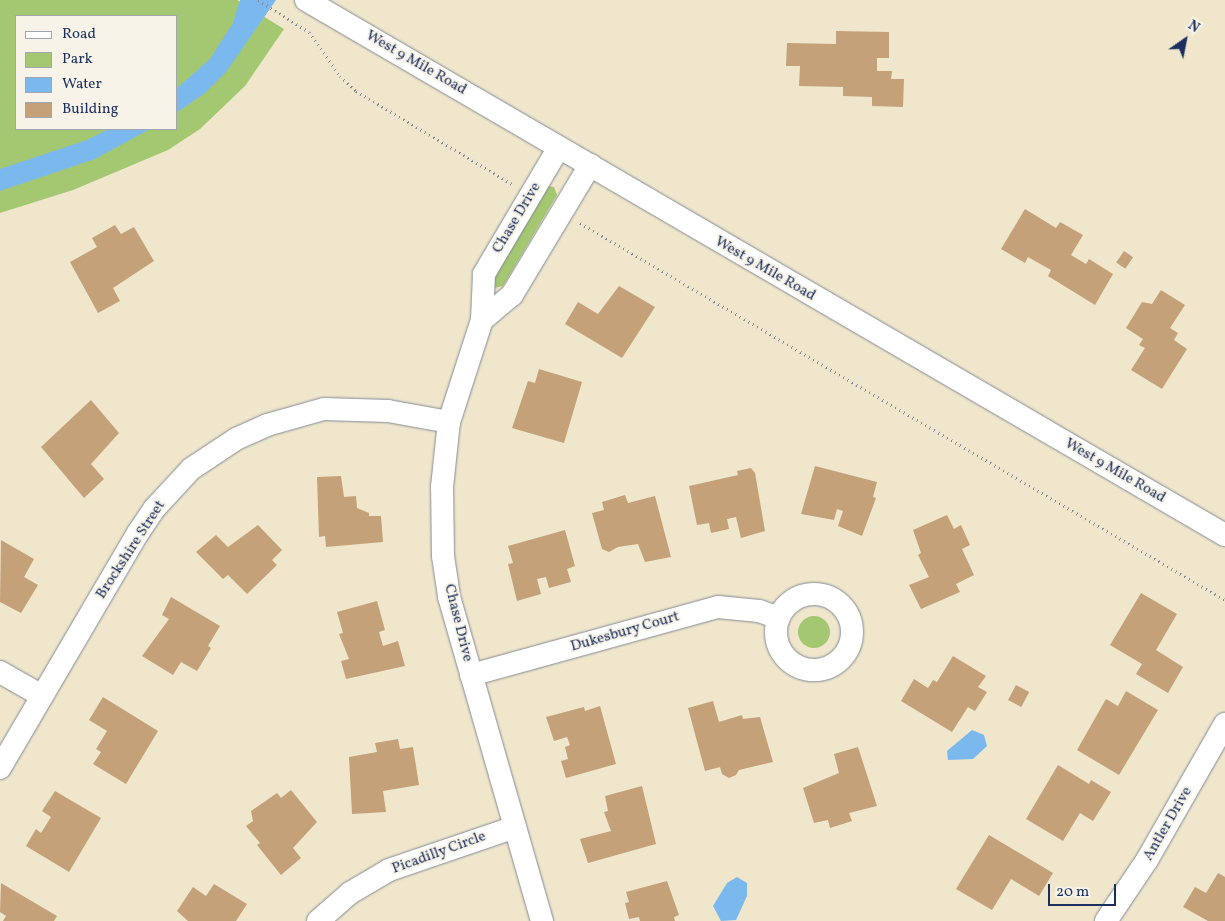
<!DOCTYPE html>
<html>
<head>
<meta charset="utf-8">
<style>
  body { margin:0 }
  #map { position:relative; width:1225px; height:921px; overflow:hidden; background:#efe6cc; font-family:Vollkorn,serif }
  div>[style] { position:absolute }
  .green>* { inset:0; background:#a4c871 }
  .round { border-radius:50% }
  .water>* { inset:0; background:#7bb8ee }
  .building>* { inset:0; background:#c4a179; transform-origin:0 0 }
  .path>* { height:3px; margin-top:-1.5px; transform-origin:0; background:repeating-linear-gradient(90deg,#858a95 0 1px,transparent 0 5px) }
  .roads { filter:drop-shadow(0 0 1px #858a95) drop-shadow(0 0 1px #858a95) }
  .minor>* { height:22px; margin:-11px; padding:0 11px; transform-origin:11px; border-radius:11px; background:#fff }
  .minor>.ring { margin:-11px; padding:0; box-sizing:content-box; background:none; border:22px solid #fff; border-radius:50% }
  span { translate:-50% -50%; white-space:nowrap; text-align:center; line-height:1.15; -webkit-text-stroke:4px #f7f3e8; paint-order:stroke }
  .street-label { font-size:15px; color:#1b2f5e }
  .legend { position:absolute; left:15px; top:15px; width:162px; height:115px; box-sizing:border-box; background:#f7f3e8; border:1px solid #9fa5b1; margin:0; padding:6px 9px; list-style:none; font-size:15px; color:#1b2f5e }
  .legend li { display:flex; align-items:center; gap:10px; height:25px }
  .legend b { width:25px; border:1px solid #9fa5b1 }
  .north { position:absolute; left:1160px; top:15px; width:50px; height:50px; -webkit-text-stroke:4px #f7f3e8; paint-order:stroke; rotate:33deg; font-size:14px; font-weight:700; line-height:20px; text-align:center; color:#1b2f5e }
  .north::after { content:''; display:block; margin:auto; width:18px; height:22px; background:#1b2f5e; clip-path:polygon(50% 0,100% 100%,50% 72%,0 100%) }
  .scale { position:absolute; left:1048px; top:884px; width:68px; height:22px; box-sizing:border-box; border:2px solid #1b2f5e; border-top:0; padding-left:6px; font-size:15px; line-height:18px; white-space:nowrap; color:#1b2f5e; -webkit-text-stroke:4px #f7f3e8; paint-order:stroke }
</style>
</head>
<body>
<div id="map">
  <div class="green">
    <div style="clip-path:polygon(evenodd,0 0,237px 0,284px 29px,245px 86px,200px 129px,168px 150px,73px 190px,0 213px,0 0,16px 16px,176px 16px,176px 129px,16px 129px,16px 16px)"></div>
    <div style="clip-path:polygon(548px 186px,554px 187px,557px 195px,503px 286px,494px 288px,491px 284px)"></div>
    <div class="round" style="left:798px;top:616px;width:32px;height:32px"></div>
  </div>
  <div class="water">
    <div style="clip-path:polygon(240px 0,276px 0,226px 72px,205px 93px,176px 113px,176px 89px,210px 59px,233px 23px)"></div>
    <div style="clip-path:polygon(109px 129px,150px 129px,95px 159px,0 191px,0 169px,87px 140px)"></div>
    <div style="clip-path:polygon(972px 730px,984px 735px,987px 746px,973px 759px,948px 760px,947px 751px)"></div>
    <div style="clip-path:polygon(737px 877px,747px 883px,747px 896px,736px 920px,721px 921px,713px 906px,727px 883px)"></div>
  </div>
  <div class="building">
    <div style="clip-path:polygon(836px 31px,889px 32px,889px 58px,877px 58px,877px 71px,892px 71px,891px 79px,904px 79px,903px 107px,872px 106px,872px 97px,843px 96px,843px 87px,799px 86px,800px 66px,786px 66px,787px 43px,836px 44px)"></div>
    <div style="clip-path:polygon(1025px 209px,1056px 228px,1060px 222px,1083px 235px,1071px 255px,1086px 264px,1089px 259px,1113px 274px,1095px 305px,1048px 276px,1051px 270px,1028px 257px,1025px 263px,1001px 249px)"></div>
    <div style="clip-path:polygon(115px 225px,121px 234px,134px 227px,154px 261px,113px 288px,120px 301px,98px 313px,70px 262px,97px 247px,92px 238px)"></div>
    <div style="left:1124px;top:251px;width:11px;height:14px;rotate:34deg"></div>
    <div style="clip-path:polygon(619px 286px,655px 307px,622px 358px,565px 324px,578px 302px,598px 314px)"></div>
    <div style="clip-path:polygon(1161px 290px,1185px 305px,1170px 328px,1178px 333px,1174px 340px,1187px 349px,1162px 389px,1131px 370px,1145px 348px,1139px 345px,1143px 339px,1126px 328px,1142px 302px,1152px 304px)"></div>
    <div style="clip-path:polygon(539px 369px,582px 382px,564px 443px,512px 428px,528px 381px,535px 383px)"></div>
    <div style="clip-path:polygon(91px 400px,119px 433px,91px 464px,104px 479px,84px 498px,41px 447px)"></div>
    <div style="clip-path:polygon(815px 466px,877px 482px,873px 497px,876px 498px,862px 536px,838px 526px,843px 511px,837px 509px,834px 520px,801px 514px)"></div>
    <div style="clip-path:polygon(751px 468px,755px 473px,765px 531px,741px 538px,736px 517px,727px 519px,729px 529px,711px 533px,709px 523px,697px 525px,689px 486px,738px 475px,737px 471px)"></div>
    <div style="clip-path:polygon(341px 476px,344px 497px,356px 496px,357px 508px,369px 513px,369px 516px,381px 516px,383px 542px,326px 547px,325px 536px,319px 537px,317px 477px)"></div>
    <div style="clip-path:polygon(625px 495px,628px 503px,655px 496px,671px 557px,645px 562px,638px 544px,618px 547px,609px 552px,602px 549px,592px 513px,604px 510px,602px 502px)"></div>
    <div style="clip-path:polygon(947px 515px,954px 529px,961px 525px,970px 545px,962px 549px,974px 575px,956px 584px,960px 592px,921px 609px,909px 585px,929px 577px,918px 555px,921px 553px,913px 530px)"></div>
    <div style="clip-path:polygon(258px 525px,282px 550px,272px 560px,277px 565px,247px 594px,228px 575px,223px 579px,196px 552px,216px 535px,228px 547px)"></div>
    <div style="clip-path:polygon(565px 530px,575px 566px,567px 569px,571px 582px,549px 588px,546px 577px,537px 579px,541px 594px,517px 601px,508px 564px,513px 563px,508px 546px)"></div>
    <div style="clip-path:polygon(1px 540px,34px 559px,24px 577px,38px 585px,21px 613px,0 602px)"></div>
    <div style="clip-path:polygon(1141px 593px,1177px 614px,1156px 650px,1183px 667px,1168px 693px,1136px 674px,1142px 664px,1110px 645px)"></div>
    <div style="clip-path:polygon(171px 597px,220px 626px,208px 646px,211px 648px,197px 671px,181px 662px,173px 675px,142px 656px,169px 619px,162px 615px)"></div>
    <div style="clip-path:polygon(377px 601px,385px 630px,379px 632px,383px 646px,398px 641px,405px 666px,346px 679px,341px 661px,349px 659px,339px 634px,343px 633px,337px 612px)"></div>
    <div style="clip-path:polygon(953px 656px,986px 676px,978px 687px,987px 692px,975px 711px,968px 707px,952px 732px,901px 701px,914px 679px,928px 688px,933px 680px,937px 682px)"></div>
    <div style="left:1016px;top:685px;width:15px;height:17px;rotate:28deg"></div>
    <div style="clip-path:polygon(1126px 691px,1158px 710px,1119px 775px,1077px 750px,1106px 699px,1118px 706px)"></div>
    <div style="clip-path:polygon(103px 697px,158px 731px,126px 784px,93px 764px,101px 752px,96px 749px,107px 731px,89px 720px)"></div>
    <div style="clip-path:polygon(713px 701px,719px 722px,742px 715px,743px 719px,760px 717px,773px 762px,739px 770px,736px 775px,729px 778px,722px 774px,720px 767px,705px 771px,688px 708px)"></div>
    <div style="clip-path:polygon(600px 706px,616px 764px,566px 778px,561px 761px,568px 759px,565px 747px,570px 745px,567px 737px,554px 741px,546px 717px,584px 707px,585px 711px)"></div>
    <div style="clip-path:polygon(398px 739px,400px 749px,413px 747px,419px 785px,383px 791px,386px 812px,352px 814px,349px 757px,377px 752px,375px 743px)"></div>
    <div style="clip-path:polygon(858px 747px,877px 806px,849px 813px,852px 821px,830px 828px,828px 820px,814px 823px,803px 788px,839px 773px,834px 754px)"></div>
    <div style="clip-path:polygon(1058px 765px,1089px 784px,1091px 780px,1111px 792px,1093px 821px,1080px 813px,1063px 841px,1026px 819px)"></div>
    <div style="clip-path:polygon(642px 786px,656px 844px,588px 863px,580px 839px,611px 831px,604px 812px,608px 811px,605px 796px)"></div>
    <div style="clip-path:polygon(291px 790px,317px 822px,293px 848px,301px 858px,281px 875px,257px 845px,260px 843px,246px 826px,253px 821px,251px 811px,277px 793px,281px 798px)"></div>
    <div style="clip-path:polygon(55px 791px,101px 818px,69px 872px,26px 846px,36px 829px,41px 833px,51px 817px,42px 811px)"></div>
    <div style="clip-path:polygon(989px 835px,1053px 873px,1039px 896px,1011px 879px,992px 910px,956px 889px)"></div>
    <div style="clip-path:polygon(1218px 873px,1225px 877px,1225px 921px,1208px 921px,1183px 907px,1195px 887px,1206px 893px)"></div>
    <div style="clip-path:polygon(667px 881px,679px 915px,674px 917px,675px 921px,640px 921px,639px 917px,629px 919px,625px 903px,629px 902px,626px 892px)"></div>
    <div style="clip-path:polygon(1px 883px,57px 916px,54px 921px,3px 921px,6px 916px,0 912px)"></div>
    <div style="clip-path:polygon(214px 884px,247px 904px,236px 921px,188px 921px,177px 911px,193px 887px,206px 896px)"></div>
  </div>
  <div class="path">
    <div style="left:258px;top:0;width:60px;rotate:32.1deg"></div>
    <div style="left:309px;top:32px;width:54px;rotate:54.8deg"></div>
    <div style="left:340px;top:76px;width:22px;rotate:43deg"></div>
    <div style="left:356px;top:91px;width:182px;rotate:30.8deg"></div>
    <div style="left:580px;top:223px;width:747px;rotate:30.31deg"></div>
  </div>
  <div class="roads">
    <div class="minor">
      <div style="left:306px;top:0;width:1063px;rotate:30.21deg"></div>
      <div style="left:482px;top:320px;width:39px;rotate:-40deg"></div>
      <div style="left:512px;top:295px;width:152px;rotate:-59deg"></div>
      <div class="ring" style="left:776px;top:594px;width:54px;height:54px"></div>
      <div style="left:0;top:672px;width:48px;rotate:29.7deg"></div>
      <div style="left:471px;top:675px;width:256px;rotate:-15.4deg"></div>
      <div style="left:718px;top:607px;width:41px;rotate:5.6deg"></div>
      <div style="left:759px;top:611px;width:21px;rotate:19deg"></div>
      <div style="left:0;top:768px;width:273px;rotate:-59.6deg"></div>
      <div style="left:138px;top:533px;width:29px;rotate:-56deg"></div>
      <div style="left:154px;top:509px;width:54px;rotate:-47.2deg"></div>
      <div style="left:191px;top:469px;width:54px;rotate:-33.7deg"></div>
      <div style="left:236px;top:439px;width:34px;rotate:-24deg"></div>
      <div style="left:267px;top:425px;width:59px;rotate:-15.7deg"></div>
      <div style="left:324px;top:409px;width:64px;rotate:1.8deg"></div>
      <div style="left:388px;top:411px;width:62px;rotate:10.2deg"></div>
      <div style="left:318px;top:921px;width:43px;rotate:-41.2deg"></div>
      <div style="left:350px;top:893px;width:45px;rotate:-30.5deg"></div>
      <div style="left:389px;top:870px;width:133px;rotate:-18.8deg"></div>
      <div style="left:542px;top:921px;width:338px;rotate:-106deg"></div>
      <div style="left:449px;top:596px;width:40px;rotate:-98.5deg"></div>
      <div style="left:443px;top:556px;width:69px;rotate:-90.8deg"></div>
      <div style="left:442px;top:487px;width:65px;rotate:-83.9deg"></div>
      <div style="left:449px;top:422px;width:107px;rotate:-72.1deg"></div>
      <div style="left:482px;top:320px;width:46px;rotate:-87.5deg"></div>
      <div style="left:484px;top:274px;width:147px;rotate:-59.4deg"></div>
      <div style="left:1106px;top:921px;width:73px;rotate:-56.1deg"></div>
      <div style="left:1147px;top:860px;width:157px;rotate:-60.2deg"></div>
    </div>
  </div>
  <div class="street-label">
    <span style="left:416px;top:63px;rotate:30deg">West 9 Mile Road</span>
    <span style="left:517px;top:218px;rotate:-59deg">Chase Drive</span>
    <span style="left:765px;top:269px;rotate:30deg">West 9 Mile Road</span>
    <span style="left:1115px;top:471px;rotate:30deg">West 9 Mile Road</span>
    <span style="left:131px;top:550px;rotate:-57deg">Brockshire Street</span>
    <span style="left:458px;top:623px;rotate:76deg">Chase Drive</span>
    <span style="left:625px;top:632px;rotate:-16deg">Dukesbury Court</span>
    <span style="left:1168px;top:824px;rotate:-60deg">Antler Drive</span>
    <span style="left:439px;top:853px;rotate:-20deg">Picadilly Circle</span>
  </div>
  <ul class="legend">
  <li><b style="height:6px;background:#fff"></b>Road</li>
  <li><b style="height:14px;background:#a4c871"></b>Park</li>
  <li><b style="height:14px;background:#7bb8ee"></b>Water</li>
  <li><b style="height:14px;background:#c4a179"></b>Building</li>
  </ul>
  <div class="north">N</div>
  <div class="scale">20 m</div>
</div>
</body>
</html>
